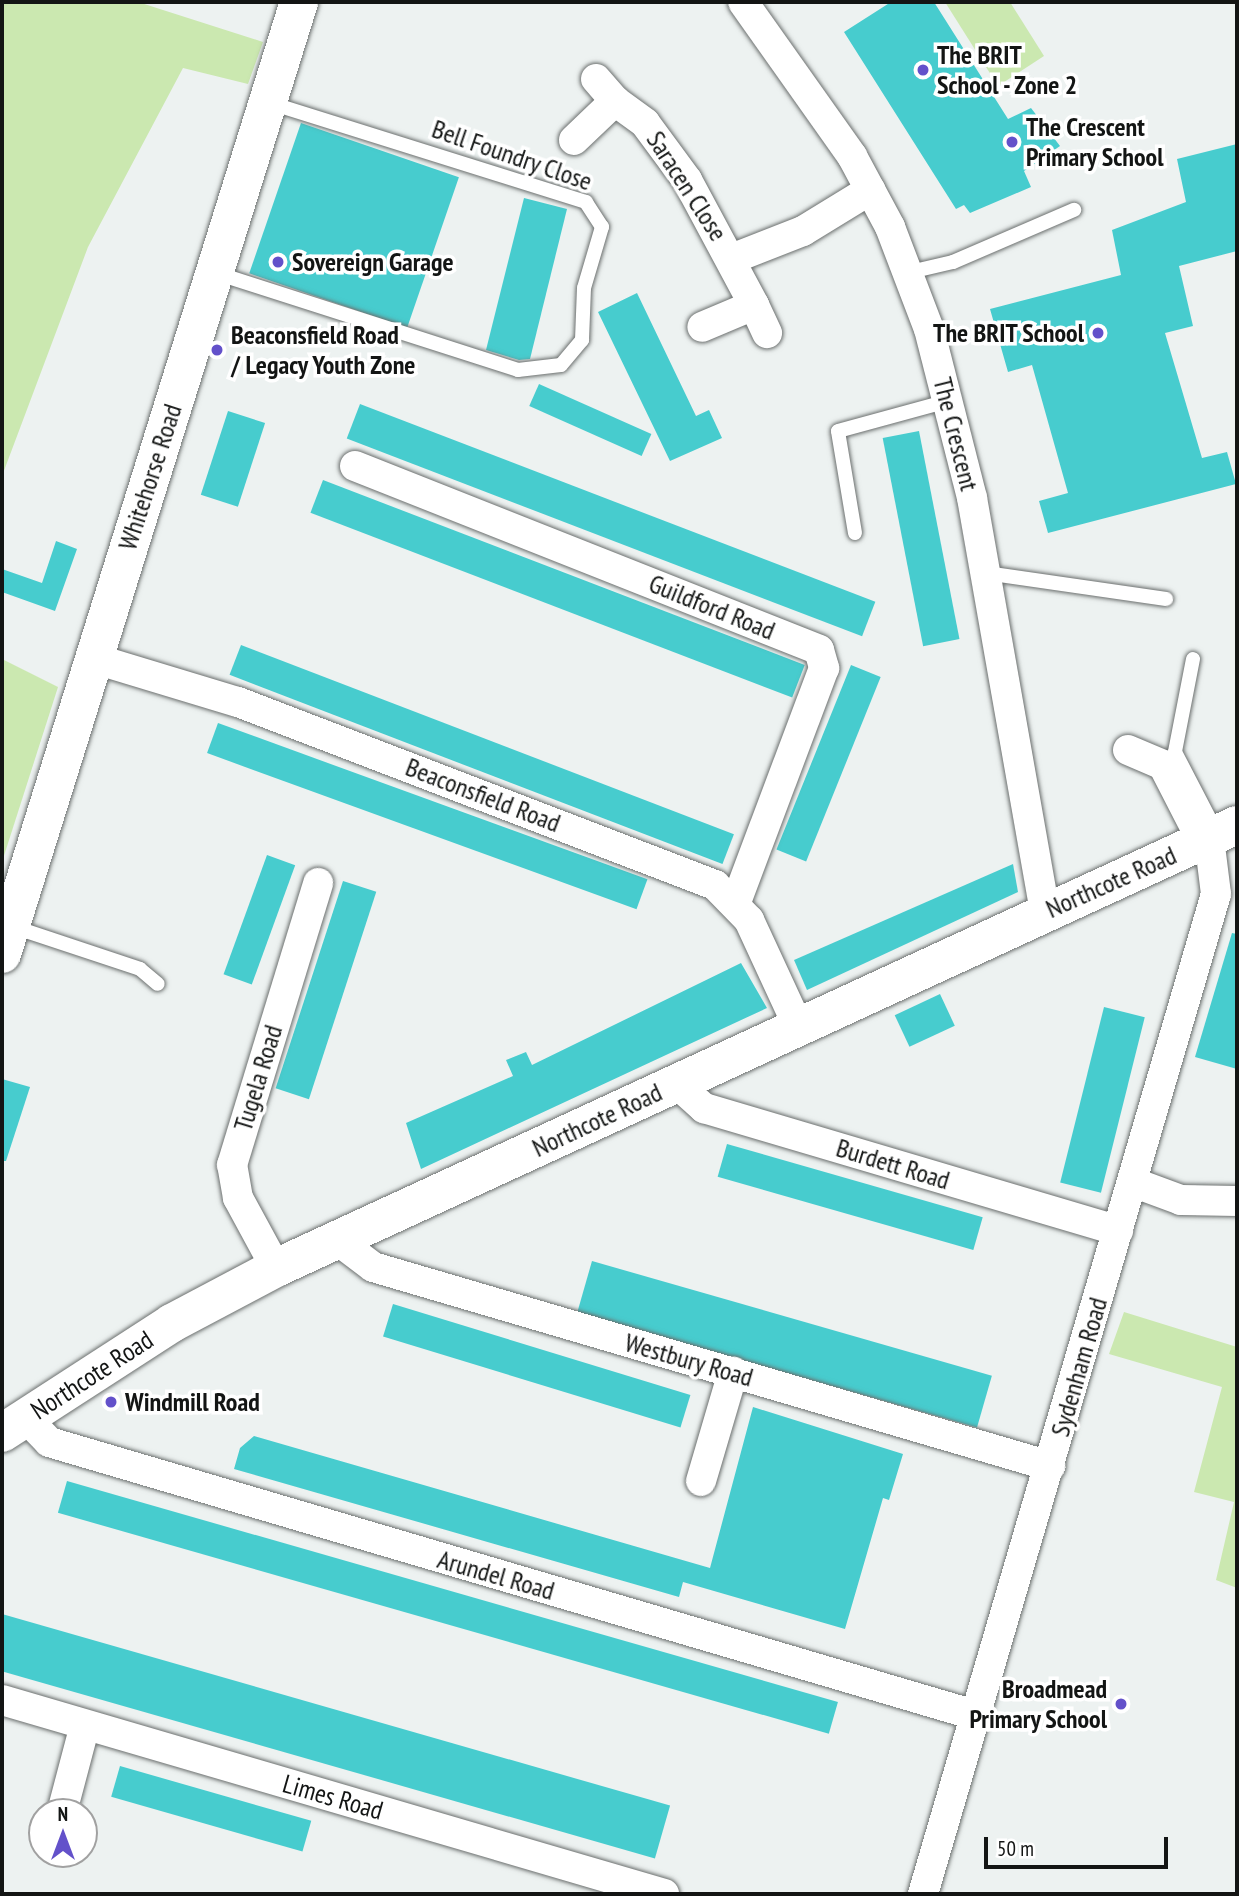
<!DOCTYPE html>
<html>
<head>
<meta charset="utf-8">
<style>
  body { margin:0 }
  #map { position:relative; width:1239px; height:1896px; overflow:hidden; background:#edf2f1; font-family:"PT Sans Narrow",sans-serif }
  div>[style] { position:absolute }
  .green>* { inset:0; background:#cbe8b0 }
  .building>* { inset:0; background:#47ccce; transform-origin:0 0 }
  .roads { filter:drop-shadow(0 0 2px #6b6f6e) drop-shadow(0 0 2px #6b6f6e) }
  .service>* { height:14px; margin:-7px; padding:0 7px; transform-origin:7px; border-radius:7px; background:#fff }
  .minor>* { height:30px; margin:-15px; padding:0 15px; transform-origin:15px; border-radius:15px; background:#fff }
  .primary>* { height:38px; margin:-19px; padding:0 19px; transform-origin:19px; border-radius:19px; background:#fff }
  .dots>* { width:19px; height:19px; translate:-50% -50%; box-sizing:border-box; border:4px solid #fff; border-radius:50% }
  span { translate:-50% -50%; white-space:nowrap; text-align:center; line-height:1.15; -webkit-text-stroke:7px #fff; paint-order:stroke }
  .poi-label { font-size:26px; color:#131514; font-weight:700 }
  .left { translate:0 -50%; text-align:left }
  .right { translate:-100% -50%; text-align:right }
  .street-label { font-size:26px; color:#131514 }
  .frame { position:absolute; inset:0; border:4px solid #131514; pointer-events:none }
  .north { position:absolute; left:28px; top:1798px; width:70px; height:70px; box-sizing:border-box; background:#fff; border:2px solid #a1a1a1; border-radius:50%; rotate:0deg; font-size:19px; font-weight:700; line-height:28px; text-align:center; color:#131514 }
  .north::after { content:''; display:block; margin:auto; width:24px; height:32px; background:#6351ca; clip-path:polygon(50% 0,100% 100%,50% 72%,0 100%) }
  .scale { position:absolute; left:984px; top:1837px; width:184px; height:32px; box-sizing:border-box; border:4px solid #131514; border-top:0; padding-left:9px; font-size:21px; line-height:24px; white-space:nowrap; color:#131514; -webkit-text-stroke:5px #fff; paint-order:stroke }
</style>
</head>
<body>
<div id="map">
  <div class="green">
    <div style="clip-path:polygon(138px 2px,263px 42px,248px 84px,183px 68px,88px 247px,2px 476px,2px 4px)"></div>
    <div style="clip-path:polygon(945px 2px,1010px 2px,1044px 56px,998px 86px)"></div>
    <div style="clip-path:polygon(2px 659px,58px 687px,2px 862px)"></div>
    <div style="clip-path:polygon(1124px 1312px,1237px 1347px,1237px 1588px,1216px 1580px,1234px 1502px,1194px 1492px,1222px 1387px,1109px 1354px)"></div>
  </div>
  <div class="building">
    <div style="clip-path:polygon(891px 2px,934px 2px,1008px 119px,1031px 108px,1060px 146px,1024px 171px,1031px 187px,970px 213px,964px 205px,956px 209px,844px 32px)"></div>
    <div style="left:301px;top:123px;width:167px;height:159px;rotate:19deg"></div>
    <div style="clip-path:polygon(1237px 144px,1237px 251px,1179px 266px,1193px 326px,1165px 333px,1202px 458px,1227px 452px,1236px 484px,1048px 533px,1039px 501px,1068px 493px,1032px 365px,1008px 372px,990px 309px,1121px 275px,1112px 230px,1186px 202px,1177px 159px)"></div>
    <div style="clip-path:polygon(524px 198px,567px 209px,530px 359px,519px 360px,486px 350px)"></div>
    <div style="clip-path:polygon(637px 293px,696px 416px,709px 410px,722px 438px,670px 461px,598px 312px)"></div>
    <div style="left:539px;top:384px;width:123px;height:24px;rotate:24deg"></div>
    <div style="left:360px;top:404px;width:552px;height:37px;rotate:21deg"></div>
    <div style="left:228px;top:411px;width:39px;height:88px;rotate:18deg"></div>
    <div style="left:919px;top:431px;width:212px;height:37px;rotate:79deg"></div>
    <div style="left:323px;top:480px;width:516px;height:35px;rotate:21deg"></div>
    <div style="clip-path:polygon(56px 541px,77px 549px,55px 611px,2px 592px,2px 569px,42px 583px)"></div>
    <div style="left:241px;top:645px;width:528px;height:32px;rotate:21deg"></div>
    <div style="left:851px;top:665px;width:32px;height:199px;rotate:22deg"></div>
    <div style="left:218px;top:723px;width:457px;height:32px;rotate:20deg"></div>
    <div style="left:267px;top:855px;width:30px;height:127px;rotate:20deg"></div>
    <div style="clip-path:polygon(1013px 864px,1018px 892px,807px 990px,794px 960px)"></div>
    <div style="left:343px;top:881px;width:35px;height:218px;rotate:18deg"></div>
    <div style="clip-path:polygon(1232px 933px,1237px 934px,1237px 1069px,1195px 1057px)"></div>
    <div style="clip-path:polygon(741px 963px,767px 1008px,421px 1169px,406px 1123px,513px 1076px,506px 1060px,526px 1052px,532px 1065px)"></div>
    <div style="left:940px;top:994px;width:35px;height:50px;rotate:65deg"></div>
    <div style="left:1104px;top:1007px;width:42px;height:181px;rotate:14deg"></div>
    <div style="clip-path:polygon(2px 1079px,30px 1087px,6px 1161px,2px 1161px)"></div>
    <div style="left:727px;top:1144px;width:266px;height:34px;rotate:16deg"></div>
    <div style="left:592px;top:1261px;width:416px;height:54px;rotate:16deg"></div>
    <div style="left:393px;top:1304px;width:311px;height:34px;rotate:17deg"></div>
    <div style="clip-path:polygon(753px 1407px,903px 1454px,889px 1500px,883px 1498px,845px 1629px,683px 1582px,679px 1597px,234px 1469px,240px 1448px,254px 1436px,710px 1568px)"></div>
    <div style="left:67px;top:1481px;width:802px;height:33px;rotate:16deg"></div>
    <div style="left:2px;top:1614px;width:695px;height:55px;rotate:16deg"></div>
    <div style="left:120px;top:1766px;width:199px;height:32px;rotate:16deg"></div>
  </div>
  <div class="roads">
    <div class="service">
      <div style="left:910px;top:272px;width:44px;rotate:-13.1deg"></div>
      <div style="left:953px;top:262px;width:132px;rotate:-23.3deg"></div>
      <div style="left:216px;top:273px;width:317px;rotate:17.8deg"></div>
      <div style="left:518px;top:370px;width:43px;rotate:-6.6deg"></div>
      <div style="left:561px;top:365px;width:33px;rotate:-50deg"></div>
      <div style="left:582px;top:340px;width:52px;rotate:-87.8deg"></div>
      <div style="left:584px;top:288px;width:64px;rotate:-73.6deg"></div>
      <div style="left:602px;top:227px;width:30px;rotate:-123deg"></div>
      <div style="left:586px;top:202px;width:331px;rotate:-162.6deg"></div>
      <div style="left:855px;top:533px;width:103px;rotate:-99.5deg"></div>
      <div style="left:838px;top:431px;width:114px;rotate:-15.3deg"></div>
      <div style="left:986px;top:573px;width:182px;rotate:8.2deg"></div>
      <div style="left:1193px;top:659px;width:95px;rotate:101deg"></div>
      <div style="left:1175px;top:752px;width:91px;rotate:62.6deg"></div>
      <div style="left:11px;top:926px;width:136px;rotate:18.4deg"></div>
      <div style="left:140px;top:969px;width:23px;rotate:40deg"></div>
    </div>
    <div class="minor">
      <div style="left:743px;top:2px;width:189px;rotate:54.7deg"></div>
      <div style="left:852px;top:156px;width:81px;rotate:61.8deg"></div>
      <div style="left:890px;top:227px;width:109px;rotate:69.1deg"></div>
      <div style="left:929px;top:329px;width:174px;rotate:75.7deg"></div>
      <div style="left:972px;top:498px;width:420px;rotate:80deg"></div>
      <div style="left:596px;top:79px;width:29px;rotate:49deg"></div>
      <div style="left:574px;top:140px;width:57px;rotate:-43.6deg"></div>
      <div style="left:615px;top:101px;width:37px;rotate:36deg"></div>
      <div style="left:645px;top:123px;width:71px;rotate:53.6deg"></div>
      <div style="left:687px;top:180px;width:142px;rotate:61.8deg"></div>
      <div style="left:754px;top:305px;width:56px;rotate:157.1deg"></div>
      <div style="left:734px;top:258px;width:74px;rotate:-21.4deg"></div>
      <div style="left:803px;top:231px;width:79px;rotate:-31.5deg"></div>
      <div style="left:754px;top:305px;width:31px;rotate:65deg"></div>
      <div style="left:355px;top:466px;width:499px;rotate:21.6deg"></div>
      <div style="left:819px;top:650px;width:19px;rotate:74deg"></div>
      <div style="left:824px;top:668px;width:250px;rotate:110.6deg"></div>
      <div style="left:92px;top:658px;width:152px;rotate:16.8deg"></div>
      <div style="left:238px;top:702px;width:511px;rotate:20.99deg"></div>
      <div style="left:715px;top:885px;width:49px;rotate:45.8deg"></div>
      <div style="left:749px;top:920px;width:117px;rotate:65.2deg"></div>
      <div style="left:1128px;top:750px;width:38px;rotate:23deg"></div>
      <div style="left:1163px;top:765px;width:85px;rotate:62.8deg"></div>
      <div style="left:676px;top:1083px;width:38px;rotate:42deg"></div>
      <div style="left:704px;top:1108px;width:432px;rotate:16.5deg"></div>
      <div style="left:1135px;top:1183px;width:49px;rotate:20.3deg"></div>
      <div style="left:1181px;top:1200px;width:56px;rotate:1deg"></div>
      <div style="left:336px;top:1239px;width:46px;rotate:37.1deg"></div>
      <div style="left:373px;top:1267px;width:706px;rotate:16.38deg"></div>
      <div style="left:276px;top:1268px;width:80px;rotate:-118.5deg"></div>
      <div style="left:238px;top:1198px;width:34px;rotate:-100deg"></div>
      <div style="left:232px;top:1165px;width:295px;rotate:-73deg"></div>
      <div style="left:26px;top:1418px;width:33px;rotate:46deg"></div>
      <div style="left:49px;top:1442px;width:965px;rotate:16.43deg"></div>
      <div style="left:701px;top:1481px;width:114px;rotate:-73.6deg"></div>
      <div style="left:2px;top:1700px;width:690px;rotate:16.33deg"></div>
      <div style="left:62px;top:1812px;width:90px;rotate:-75.2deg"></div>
      <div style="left:923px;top:1894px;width:1042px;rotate:-73.67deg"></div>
      <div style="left:1216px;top:894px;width:56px;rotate:-97.1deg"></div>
    </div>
    <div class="primary">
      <div style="left:2px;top:954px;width:997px;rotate:-72.67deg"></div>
      <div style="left:2px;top:1433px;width:202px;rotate:-32.9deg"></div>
      <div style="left:172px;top:1323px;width:118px;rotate:-27.9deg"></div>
      <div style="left:276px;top:1268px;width:1058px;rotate:-24.75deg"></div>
    </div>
  </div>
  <div class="dots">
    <div style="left:923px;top:70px;background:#6351ca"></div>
    <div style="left:1012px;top:142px;background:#6351ca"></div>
    <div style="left:278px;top:262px;background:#6351ca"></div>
    <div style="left:1098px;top:333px;background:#6351ca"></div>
    <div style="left:217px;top:350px;background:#6351ca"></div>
    <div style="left:111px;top:1402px;background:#6351ca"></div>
    <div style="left:1121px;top:1704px;background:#6351ca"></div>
  </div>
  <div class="poi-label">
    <span class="left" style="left:937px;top:70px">The BRIT<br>School - Zone 2</span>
    <span class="left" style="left:1026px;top:142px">The Crescent<br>Primary School</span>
    <span class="left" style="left:292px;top:262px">Sovereign Garage</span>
    <span class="right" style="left:1084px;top:333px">The BRIT School</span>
    <span class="left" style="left:231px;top:350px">Beaconsfield Road<br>/ Legacy Youth Zone</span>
    <span class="left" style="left:125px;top:1402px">Windmill Road</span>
    <span class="right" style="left:1107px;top:1704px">Broadmead<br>Primary School</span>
  </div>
  <div class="street-label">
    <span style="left:512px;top:155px;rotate:19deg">Bell Foundry Close</span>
    <span style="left:687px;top:186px;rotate:57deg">Saracen Close</span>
    <span style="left:956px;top:434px;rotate:76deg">The Crescent</span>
    <span style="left:150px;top:477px;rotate:-72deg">Whitehorse Road</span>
    <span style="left:712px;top:607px;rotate:22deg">Guildford Road</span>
    <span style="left:483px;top:795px;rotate:21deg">Beaconsfield Road</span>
    <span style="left:1111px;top:882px;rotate:-24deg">Northcote Road</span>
    <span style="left:258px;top:1078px;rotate:-73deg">Tugela Road</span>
    <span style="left:597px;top:1120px;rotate:-25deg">Northcote Road</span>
    <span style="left:893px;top:1164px;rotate:17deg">Burdett Road</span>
    <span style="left:689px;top:1360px;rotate:16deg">Westbury Road</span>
    <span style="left:1079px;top:1367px;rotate:-74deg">Sydenham Road</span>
    <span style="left:92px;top:1375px;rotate:-33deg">Northcote Road</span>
    <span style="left:496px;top:1575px;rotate:16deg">Arundel Road</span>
    <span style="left:333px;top:1797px;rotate:16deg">Limes Road</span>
  </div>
  <div class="frame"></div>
  <div class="north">N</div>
  <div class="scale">50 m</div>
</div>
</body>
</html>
